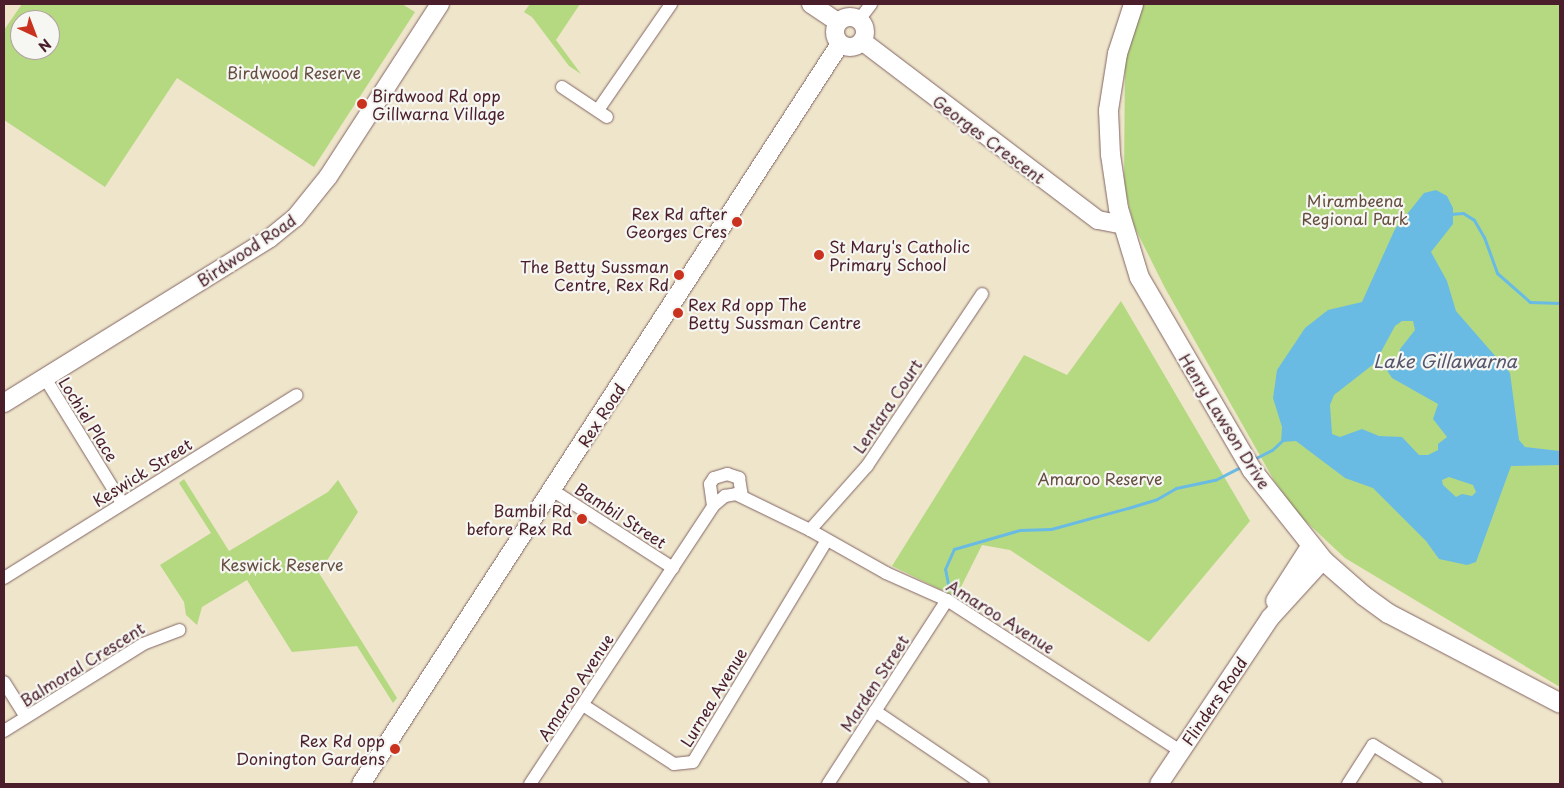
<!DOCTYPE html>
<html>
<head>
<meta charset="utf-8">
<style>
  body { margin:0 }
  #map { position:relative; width:1564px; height:788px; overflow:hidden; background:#eee5cb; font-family:"Playpen Sans",sans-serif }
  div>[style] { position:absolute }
  .green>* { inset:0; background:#b5d981 }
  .water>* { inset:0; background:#69bbe4 }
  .stream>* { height:3px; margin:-1.5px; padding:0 1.5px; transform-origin:1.5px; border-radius:1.5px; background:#69bbe4 }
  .roads { filter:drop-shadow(0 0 1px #836463) drop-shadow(0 0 1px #836463) }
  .street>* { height:12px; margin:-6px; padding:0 6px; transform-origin:6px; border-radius:6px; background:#fff }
  .secondary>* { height:18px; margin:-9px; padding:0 9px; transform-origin:9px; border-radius:9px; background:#fff }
  .secondary>.ring { margin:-9px; padding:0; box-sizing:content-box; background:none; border:18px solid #fff; border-radius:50% }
  .primary>* { height:19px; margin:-9.5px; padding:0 9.5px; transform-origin:9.5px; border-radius:9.5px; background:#fff }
  .dots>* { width:14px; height:14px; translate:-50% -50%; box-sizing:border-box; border:2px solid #f6f6f2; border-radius:50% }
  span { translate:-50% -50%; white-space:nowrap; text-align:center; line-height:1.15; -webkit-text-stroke:4.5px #f6f6f2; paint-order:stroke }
  .park-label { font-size:16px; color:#654e40 }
  .poi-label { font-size:16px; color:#4a1f2b }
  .left { translate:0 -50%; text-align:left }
  .right { translate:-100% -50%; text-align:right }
  .street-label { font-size:16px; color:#4a1f2b }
  .water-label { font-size:18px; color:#55566c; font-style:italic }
  .frame { position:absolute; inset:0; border:5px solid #4a1f2b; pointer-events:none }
  .north { position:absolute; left:10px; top:10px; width:50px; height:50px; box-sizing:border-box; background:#f6f6f2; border:1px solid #b1a0a2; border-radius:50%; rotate:137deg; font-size:14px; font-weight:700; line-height:20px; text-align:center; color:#4a1f2b }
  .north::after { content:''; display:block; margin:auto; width:18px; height:22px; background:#c8321e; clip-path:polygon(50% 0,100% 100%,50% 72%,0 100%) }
</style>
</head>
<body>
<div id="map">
  <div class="green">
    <div style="clip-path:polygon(evenodd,22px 4px,402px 4px,415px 12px,314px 167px,177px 78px,105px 187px,4px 120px,4px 30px,22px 4px,20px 20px,50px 20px,50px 50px,20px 50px,20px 20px)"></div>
    <div style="clip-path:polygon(530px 4px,580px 4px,556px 40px,581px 74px,569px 66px,532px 17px,524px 12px)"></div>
    <div style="clip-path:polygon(1143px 4px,1560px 4px,1560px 687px,1345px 558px,1301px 517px,1275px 482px,1165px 288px,1134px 226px,1124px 186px,1125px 56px)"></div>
    <div style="clip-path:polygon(1121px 301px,1250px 521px,1149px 642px,1010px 550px,982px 545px,956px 597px,892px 566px,1024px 355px,1067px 375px)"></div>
    <div style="clip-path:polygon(184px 479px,229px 551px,328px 492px,338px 480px,358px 512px,319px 573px,397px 698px,393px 703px,357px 646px,292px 652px,247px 580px,202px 607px,197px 625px,186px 615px,184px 602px,160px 565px,211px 533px,179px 483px)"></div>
  </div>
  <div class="water">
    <div style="clip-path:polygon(evenodd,1436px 190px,1447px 196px,1453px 208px,1453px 224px,1431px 252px,1447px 281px,1456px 311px,1510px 373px,1519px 440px,1525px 447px,1560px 451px,1560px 465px,1511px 466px,1476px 562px,1467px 565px,1439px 559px,1426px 541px,1373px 488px,1345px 478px,1296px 441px,1281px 442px,1282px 427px,1273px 398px,1277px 370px,1305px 328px,1328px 310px,1362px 302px,1395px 229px,1424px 193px,1436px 190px,1402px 321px,1413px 321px,1415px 330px,1400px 349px,1398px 359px,1391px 362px,1386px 369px,1392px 378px,1438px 404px,1433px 419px,1447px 437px,1438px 444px,1438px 450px,1428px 455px,1419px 455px,1402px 437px,1379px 436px,1362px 429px,1340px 437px,1332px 434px,1330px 405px,1334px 395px,1375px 363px,1395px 326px,1402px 321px,1436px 190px,1449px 477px,1473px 485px,1476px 492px,1472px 496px,1462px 494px,1456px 497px,1443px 485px,1442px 480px,1449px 477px)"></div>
  </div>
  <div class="stream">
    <div style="left:1451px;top:214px;width:12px;rotate:-5deg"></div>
    <div style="left:1463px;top:213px;width:13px;rotate:32deg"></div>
    <div style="left:1474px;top:220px;width:20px;rotate:60deg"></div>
    <div style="left:1484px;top:237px;width:38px;rotate:70deg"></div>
    <div style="left:1497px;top:273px;width:44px;rotate:41.3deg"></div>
    <div style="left:1530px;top:302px;width:30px;rotate:2deg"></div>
    <div style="left:1252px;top:460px;width:22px;rotate:-27deg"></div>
    <div style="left:1272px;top:450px;width:16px;rotate:-43deg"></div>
    <div style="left:949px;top:589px;width:20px;rotate:-101deg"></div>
    <div style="left:945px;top:569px;width:22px;rotate:-66deg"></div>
    <div style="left:954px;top:549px;width:69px;rotate:-16.1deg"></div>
    <div style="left:1020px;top:530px;width:31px;rotate:-2deg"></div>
    <div style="left:1051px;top:529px;width:80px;rotate:-15.3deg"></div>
    <div style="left:1128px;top:508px;width:30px;rotate:-17deg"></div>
    <div style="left:1157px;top:499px;width:22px;rotate:-30deg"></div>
    <div style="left:1176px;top:488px;width:40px;rotate:-12deg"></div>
    <div style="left:1215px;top:480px;width:30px;rotate:-27deg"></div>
  </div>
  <div class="roads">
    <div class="street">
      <div style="left:859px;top:20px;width:20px;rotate:-53deg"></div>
      <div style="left:562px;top:87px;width:54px;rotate:33.7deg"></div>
      <div style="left:598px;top:110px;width:129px;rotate:-55.4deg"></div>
      <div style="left:45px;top:378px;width:147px;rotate:58.4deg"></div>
      <div style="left:552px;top:490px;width:144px;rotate:32.8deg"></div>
      <div style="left:713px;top:506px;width:22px;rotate:-98deg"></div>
      <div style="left:710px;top:484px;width:7px;rotate:-56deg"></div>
      <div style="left:714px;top:478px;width:14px;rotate:-17deg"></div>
      <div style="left:727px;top:474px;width:13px;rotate:18deg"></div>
      <div style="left:739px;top:478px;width:18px;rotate:81deg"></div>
      <div style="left:810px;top:530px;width:86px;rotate:-48.3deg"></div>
      <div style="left:867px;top:466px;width:207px;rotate:-56.2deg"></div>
      <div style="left:4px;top:578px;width:345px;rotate:-32deg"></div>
      <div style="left:4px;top:682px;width:41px;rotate:57.8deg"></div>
      <div style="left:583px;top:705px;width:108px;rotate:33deg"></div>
      <div style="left:674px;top:764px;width:19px;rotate:-6deg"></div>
      <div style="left:693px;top:762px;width:259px;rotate:-58.9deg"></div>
      <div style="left:875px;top:711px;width:130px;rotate:34.1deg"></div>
      <div style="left:4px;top:731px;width:164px;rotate:-32deg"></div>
      <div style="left:143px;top:644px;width:39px;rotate:-21deg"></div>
      <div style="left:530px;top:784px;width:333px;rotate:-56.6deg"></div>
      <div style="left:713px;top:506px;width:16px;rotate:-40deg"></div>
      <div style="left:725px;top:496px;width:11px;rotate:-10deg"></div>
      <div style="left:736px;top:494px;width:82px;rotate:25.9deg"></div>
      <div style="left:810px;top:530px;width:87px;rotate:29.5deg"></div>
      <div style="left:886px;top:573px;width:67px;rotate:23.9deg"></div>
      <div style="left:947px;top:600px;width:278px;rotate:32.9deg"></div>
      <div style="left:828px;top:784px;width:219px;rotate:-57.1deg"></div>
      <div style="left:1348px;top:784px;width:46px;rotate:-57.3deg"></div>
      <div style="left:1373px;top:745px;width:74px;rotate:31.8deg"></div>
    </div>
    <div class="secondary">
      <div style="left:811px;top:4px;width:32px;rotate:34deg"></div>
      <div class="ring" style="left:835px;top:17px;width:12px;height:12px"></div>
      <div style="left:862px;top:41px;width:296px;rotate:37.2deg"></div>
      <div style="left:1098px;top:220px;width:25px;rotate:11deg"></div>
      <div style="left:4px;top:403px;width:313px;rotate:-31.8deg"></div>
      <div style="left:270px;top:238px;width:32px;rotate:-39deg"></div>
      <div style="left:295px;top:218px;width:53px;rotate:-51.2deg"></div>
      <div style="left:328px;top:177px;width:206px;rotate:-57.1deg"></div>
      <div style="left:1275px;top:601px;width:67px;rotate:-57.3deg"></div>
      <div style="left:361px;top:784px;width:881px;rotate:-57.09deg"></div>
      <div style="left:1159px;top:784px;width:200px;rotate:-56.2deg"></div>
      <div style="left:1270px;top:618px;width:79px;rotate:-47.6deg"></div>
    </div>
    <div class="primary">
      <div style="left:1133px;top:4px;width:52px;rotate:108.1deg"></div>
      <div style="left:1117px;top:53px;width:58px;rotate:99deg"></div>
      <div style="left:1108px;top:110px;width:44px;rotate:87.4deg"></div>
      <div style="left:1110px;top:154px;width:55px;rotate:81.6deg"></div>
      <div style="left:1118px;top:208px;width:72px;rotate:73.1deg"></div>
      <div style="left:1139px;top:277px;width:222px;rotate:59.7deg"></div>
      <div style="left:1251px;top:469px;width:116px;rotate:51.6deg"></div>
      <div style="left:1323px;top:560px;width:53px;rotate:41.2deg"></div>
      <div style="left:1363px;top:595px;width:31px;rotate:36deg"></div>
      <div style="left:1388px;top:613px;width:194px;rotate:27.6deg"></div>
    </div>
  </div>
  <div class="dots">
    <div style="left:362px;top:104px;background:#c8321e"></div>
    <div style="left:737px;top:222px;background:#c8321e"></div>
    <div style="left:819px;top:255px;background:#c8321e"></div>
    <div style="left:679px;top:275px;background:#c8321e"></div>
    <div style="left:678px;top:313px;background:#c8321e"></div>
    <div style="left:582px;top:519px;background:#c8321e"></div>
    <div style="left:395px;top:749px;background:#c8321e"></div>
  </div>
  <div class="park-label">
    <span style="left:294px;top:72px">Birdwood Reserve</span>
    <span style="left:1355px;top:209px">Mirambeena<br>Regional Park</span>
    <span style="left:1100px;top:478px">Amaroo Reserve</span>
    <span style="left:282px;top:564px">Keswick Reserve</span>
  </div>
  <div class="poi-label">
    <span class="left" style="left:372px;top:104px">Birdwood Rd opp<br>Gillwarna Village</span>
    <span class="right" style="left:727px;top:222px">Rex Rd after<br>Georges Cres</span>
    <span class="left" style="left:829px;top:255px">St Mary's Catholic<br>Primary School</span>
    <span class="right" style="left:669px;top:275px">The Betty Sussman<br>Centre, Rex Rd</span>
    <span class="left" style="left:688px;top:313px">Rex Rd opp The<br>Betty Sussman Centre</span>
    <span class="right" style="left:572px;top:519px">Bambil Rd<br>before Rex Rd</span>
    <span class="right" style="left:385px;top:749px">Rex Rd opp<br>Donington Gardens</span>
  </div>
  <div class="street-label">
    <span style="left:989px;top:139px;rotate:37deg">Georges Crescent</span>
    <span style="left:246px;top:250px;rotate:-34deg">Birdwood Road</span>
    <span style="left:887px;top:406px;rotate:-56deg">Lentara Court</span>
    <span style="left:601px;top:415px;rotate:-57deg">Rex Road</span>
    <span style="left:89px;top:419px;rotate:58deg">Lochiel Place</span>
    <span style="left:1225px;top:421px;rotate:58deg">Henry Lawson Drive</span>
    <span style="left:142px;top:472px;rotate:-32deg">Keswick Street</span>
    <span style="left:621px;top:515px;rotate:33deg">Bambil Street</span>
    <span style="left:1001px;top:616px;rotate:32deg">Amaroo Avenue</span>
    <span style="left:82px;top:664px;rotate:-32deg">Balmoral Crescent</span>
    <span style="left:874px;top:683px;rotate:-57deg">Marden Street</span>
    <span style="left:575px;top:687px;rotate:-57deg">Amaroo Avenue</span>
    <span style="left:713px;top:697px;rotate:-59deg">Lurnea Avenue</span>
    <span style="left:1214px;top:701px;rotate:-56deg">Flinders Road</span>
  </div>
  <div class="water-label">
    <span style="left:1445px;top:361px">Lake Gillawarna</span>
  </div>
  <div class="frame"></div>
  <div class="north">N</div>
</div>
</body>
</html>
